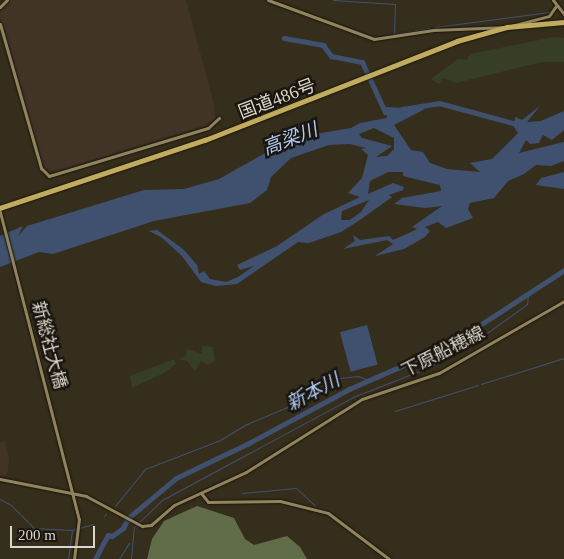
<!DOCTYPE html>
<html>
<head>
<meta charset="utf-8">
<style>
  body { margin:0 }
  #map { position:relative; width:564px; height:559px; overflow:hidden; background:#362e1d; font-family:"Times New Roman","Noto Sans JP",serif }
  div>[style] { position:absolute }
  .industrial>* { inset:0; background:#423327 }
  .green>* { inset:0; background:#363e25 }
  .forest>* { inset:0; background:#616c48 }
  .water>* { inset:0; background:#40516f; transform-origin:0 0 }
  .stream>* { height:1px; margin:-0.5px; padding:0 0.5px; transform-origin:0.5px; border-radius:0.5px; background:#40516f }
  .river>* { height:5px; margin:-2.5px; padding:0 2.5px; transform-origin:2.5px; border-radius:2.5px; background:#40516f }
  .roads { filter:drop-shadow(0 0 1px #1d1606) drop-shadow(0 0 1px #1d1606) }
  .secondary>* { height:3px; margin:-1.5px; padding:0 1.5px; transform-origin:1.5px; border-radius:1.5px; background:#908460 }
  .highway>* { height:4.5px; margin:-2.25px; padding:0 2.25px; transform-origin:2.25px; border-radius:2.25px; background:#c0ab5f }
  span { translate:-50% -50%; white-space:nowrap; text-align:center; line-height:1.15; -webkit-text-stroke:5px #1a160f; paint-order:stroke }
  .street-label { font-size:18px; color:#dbd6cb }
  .water-label { font-size:19px; color:#afc8f4; font-style:italic }
  .scale { position:absolute; left:10px; top:526px; width:85px; height:22px; box-sizing:border-box; border:2px solid #dbd6cb; border-top:0; padding-left:6px; font-size:15px; line-height:18px; white-space:nowrap; color:#dbd6cb; -webkit-text-stroke:4px #1a160f; paint-order:stroke }
</style>
</head>
<body>
<div id="map">
  <div class="industrial">
    <div style="clip-path:polygon(10px 0,186px 0,214px 104px,215px 119px,204px 126px,56px 171px,48px 170px,41px 162px,0 16px,1px 10px)"></div>
    <div style="clip-path:polygon(5px 441px,9px 460px,7px 476px,0 475px,0 442px)"></div>
  </div>
  <div class="green">
    <div style="clip-path:polygon(554px 37px,564px 38px,564px 62px,542px 62px,456px 83px,443px 78px,439px 84px,431px 79px,458px 59px,467px 60px,470px 54px)"></div>
    <div style="clip-path:polygon(202px 346px,213px 347px,215px 361px,207px 365px,201px 361px,195px 371px,187px 361px,178px 359px,186px 356px,187px 349px,202px 354px)"></div>
    <div style="clip-path:polygon(174px 359px,176px 364px,164px 373px,132px 388px,130px 376px)"></div>
  </div>
  <div class="forest">
    <div style="clip-path:polygon(197px 506px,234px 518px,245px 539px,254px 545px,287px 536px,300px 547px,307px 559px,147px 559px,152px 539px,164px 521px)"></div>
  </div>
  <div class="water">
    <div style="clip-path:polygon(evenodd,540px 106px,527px 122px,541px 121px,564px 111px,564px 130px,552px 140px,543px 135px,539px 143px,530px 144px,526px 140px,519px 153px,564px 142px,564px 161px,551px 166px,536px 165px,524px 174px,508px 181px,494px 198px,470px 203px,468px 209px,473px 218px,446px 228px,438px 222px,425px 227px,430px 231px,425px 237px,404px 249px,375px 256px,393px 244px,387px 240px,343px 249px,355px 241px,353px 235px,360px 240px,389px 236px,393px 240px,409px 233px,417px 229px,412px 227px,442px 206px,425px 208px,394px 204px,402px 198px,441px 191px,440px 185px,403px 176px,403px 172px,388px 172px,370px 181px,368px 194px,393px 183px,404px 187px,403px 190px,389px 195px,392px 197px,360px 220px,341px 232px,309px 243px,298px 242px,237px 284px,216px 286px,201px 282px,182px 256px,161px 237px,149px 231px,157px 230px,183px 249px,197px 265px,199px 274px,204px 271px,210px 279px,226px 282px,238px 277px,254px 266px,240px 270px,237px 265px,277px 246px,324px 214px,360px 197px,348px 193px,362px 178px,368px 155px,361px 149px,366px 148px,350px 144px,329px 145px,291px 158px,271px 177px,267px 190px,250px 203px,154px 221px,53px 254px,39px 252px,0 267px,0 236px,23px 226px,18px 236px,27px 226px,144px 190px,184px 189px,219px 179px,292px 138px,351px 128px,360px 123px,387px 118px,386px 107px,425px 109px,394px 125px,411px 150px,423px 152px,430px 163px,447px 169px,480px 172px,470px 163px,492px 159px,518px 133px,514px 127px,515px 117px,522px 120px,540px 106px,374px 128px,394px 138px,394px 149px,387px 156px,376px 157px,392px 146px,362px 138px,359px 134px,374px 128px,540px 106px,369px 200px,361px 212px,350px 220px,341px 220px,342px 211px,369px 200px)"></div>
    <div style="clip-path:polygon(564px 172px,564px 189px,536px 185px,541px 178px)"></div>
    <div style="left:367px;top:325px;width:41px;height:28px;rotate:75deg"></div>
  </div>
  <div class="stream">
    <div style="left:333px;top:0;width:62px;rotate:3.7deg"></div>
    <div style="left:395px;top:4px;width:30px;rotate:92deg"></div>
    <div style="left:394px;top:34px;width:36px;rotate:-10deg"></div>
    <div style="left:435px;top:27px;width:115px;rotate:-7.5deg"></div>
    <div style="left:481px;top:384px;width:87px;rotate:-17.4deg"></div>
    <div style="left:395px;top:411px;width:87px;rotate:-17.4deg"></div>
    <div style="left:242px;top:493px;width:54px;rotate:-5.3deg"></div>
    <div style="left:296px;top:488px;width:26px;rotate:43deg"></div>
    <div style="left:0;top:499px;width:13px;rotate:29deg"></div>
    <div style="left:11px;top:505px;width:33px;rotate:45deg"></div>
    <div style="left:34px;top:528px;width:38px;rotate:3deg"></div>
    <div style="left:72px;top:530px;width:22px;rotate:-16deg"></div>
    <div style="left:115px;top:506px;width:48px;rotate:-51deg"></div>
    <div style="left:145px;top:469px;width:80px;rotate:-21.1deg"></div>
    <div style="left:220px;top:440px;width:31px;rotate:-31deg"></div>
    <div style="left:247px;top:424px;width:62px;rotate:-22.8deg"></div>
    <div style="left:304px;top:400px;width:42px;rotate:-31.4deg"></div>
    <div style="left:340px;top:378px;width:18px;rotate:-6deg"></div>
    <div style="left:358px;top:376px;width:11px;rotate:22deg"></div>
    <div style="left:104px;top:516px;width:3px;rotate:-45deg"></div>
    <div style="left:68px;top:559px;width:29px;rotate:-82deg"></div>
    <div style="left:119px;top:559px;width:19px;rotate:-58deg"></div>
    <div style="left:131px;top:559px;width:32px;rotate:-85deg"></div>
    <div style="left:134px;top:527px;width:39px;rotate:-44deg"></div>
    <div style="left:162px;top:500px;width:217px;rotate:-28.3deg"></div>
    <div style="left:353px;top:397px;width:79px;rotate:-21.4deg"></div>
    <div style="left:427px;top:368px;width:52px;rotate:-28.5deg"></div>
    <div style="left:473px;top:343px;width:67px;rotate:-35.8deg"></div>
    <div style="left:527px;top:304px;width:9px;rotate:-84deg"></div>
  </div>
  <div class="river">
    <div style="left:284px;top:38px;width:40px;rotate:10deg"></div>
    <div style="left:323px;top:45px;width:14px;rotate:54deg"></div>
    <div style="left:331px;top:56px;width:32px;rotate:11deg"></div>
    <div style="left:362px;top:62px;width:55px;rotate:65.3deg"></div>
    <div style="left:385px;top:112px;width:6px;rotate:-9deg"></div>
    <div style="left:402px;top:109px;width:37px;rotate:-9deg"></div>
    <div style="left:439px;top:103px;width:84px;rotate:15.2deg"></div>
    <div style="left:95px;top:559px;width:27px;rotate:-62deg"></div>
    <div style="left:108px;top:535px;width:4px;rotate:14deg"></div>
    <div style="left:112px;top:536px;width:14px;rotate:-36deg"></div>
    <div style="left:123px;top:528px;width:11px;rotate:-63deg"></div>
    <div style="left:128px;top:518px;width:62px;rotate:-39.8deg"></div>
    <div style="left:176px;top:478px;width:79px;rotate:-25.6deg"></div>
    <div style="left:247px;top:444px;width:116px;rotate:-28.3deg"></div>
    <div style="left:349px;top:389px;width:80px;rotate:-23.7deg"></div>
    <div style="left:422px;top:357px;width:50px;rotate:-27.6deg"></div>
    <div style="left:466px;top:334px;width:117px;rotate:-33.1deg"></div>
  </div>
  <div class="roads">
    <div class="secondary">
      <div style="left:268px;top:0;width:113px;rotate:20.2deg"></div>
      <div style="left:374px;top:39px;width:60px;rotate:-8.7deg"></div>
      <div style="left:433px;top:30px;width:74px;rotate:-2.3deg"></div>
      <div style="left:507px;top:27px;width:43px;rotate:-14.7deg"></div>
      <div style="left:549px;top:16px;width:12px;rotate:-55deg"></div>
      <div style="left:553px;top:0;width:18px;rotate:52deg"></div>
      <div style="left:0;top:7px;width:10px;rotate:-45deg"></div>
      <div style="left:0;top:24px;width:150px;rotate:74.1deg"></div>
      <div style="left:41px;top:168px;width:11px;rotate:45deg"></div>
      <div style="left:49px;top:176px;width:166px;rotate:-16.8deg"></div>
      <div style="left:208px;top:128px;width:15px;rotate:-42deg"></div>
      <div style="left:0;top:212px;width:317px;rotate:75.6deg"></div>
      <div style="left:79px;top:519px;width:40px;rotate:97.1deg"></div>
      <div style="left:0;top:479px;width:88px;rotate:11.2deg"></div>
      <div style="left:86px;top:496px;width:64px;rotate:28.2deg"></div>
      <div style="left:142px;top:526px;width:9px;rotate:-6deg"></div>
      <div style="left:151px;top:525px;width:30px;rotate:-41deg"></div>
      <div style="left:174px;top:505px;width:79px;rotate:-24.6deg"></div>
      <div style="left:246px;top:472px;width:137px;rotate:-32.2deg"></div>
      <div style="left:362px;top:399px;width:81px;rotate:-18.7deg"></div>
      <div style="left:439px;top:373px;width:144px;rotate:-29.9deg"></div>
      <div style="left:201px;top:493px;width:11px;rotate:52deg"></div>
      <div style="left:208px;top:502px;width:72px;rotate:-0.8deg"></div>
      <div style="left:280px;top:501px;width:49px;rotate:14deg"></div>
      <div style="left:328px;top:513px;width:76px;rotate:37deg"></div>
    </div>
    <div class="highway">
      <div style="left:0;top:208px;width:216px;rotate:-18.4deg"></div>
      <div style="left:205px;top:140px;width:271px;rotate:-21.4deg"></div>
      <div style="left:457px;top:41px;width:52px;rotate:-15.6deg"></div>
      <div style="left:507px;top:27px;width:57px;rotate:-5deg"></div>
    </div>
  </div>
  <div class="street-label">
    <span style="left:277px;top:99px;rotate:-21deg">国道486号</span>
    <span style="left:49px;top:345px;rotate:75deg">新総社大橋</span>
    <span style="left:443px;top:352px;rotate:-27deg">下原船穂線</span>
  </div>
  <div class="water-label">
    <span style="left:290px;top:139px;rotate:-21deg">高梁川</span>
    <span style="left:313px;top:392px;rotate:-28deg">新本川</span>
  </div>
  <div class="scale">200 m</div>
</div>
</body>
</html>
